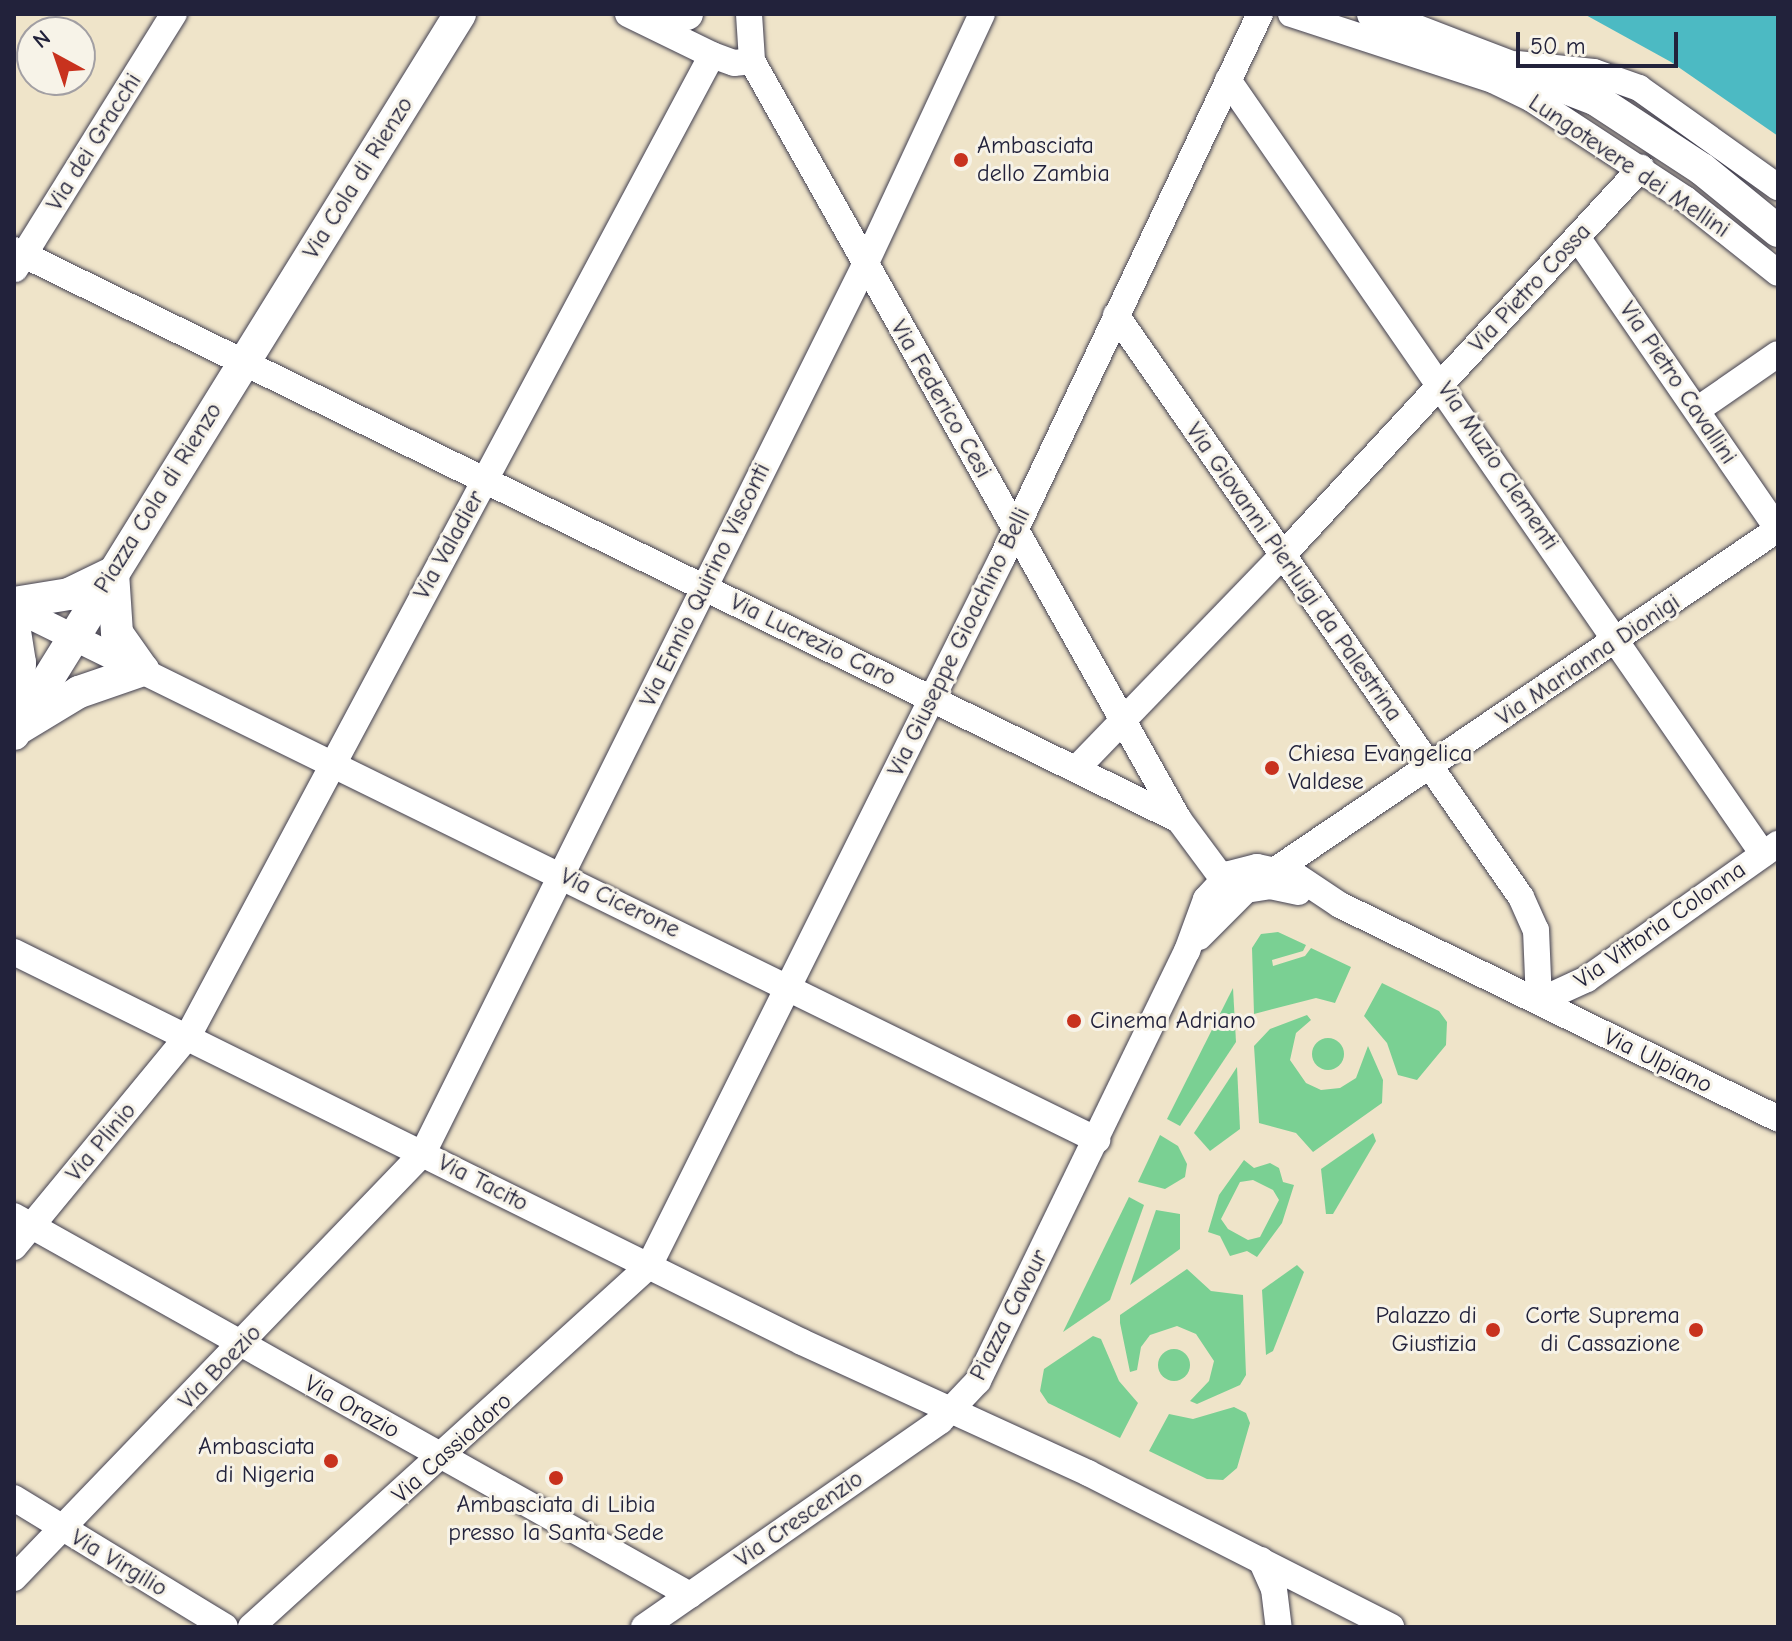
<!DOCTYPE html>
<html>
<head>
<meta charset="utf-8">
<style>
  body { margin:0 }
  #map { position:relative; width:1792px; height:1641px; overflow:hidden; background:#efe4c9; font-family:"Comic Neue",sans-serif }
  div>[style] { position:absolute }
  .green>* { inset:0; background:#7ad093 }
  .round { border-radius:50% }
  .water>* { inset:0; background:#4cbac3 }
  .roads { filter:drop-shadow(0 0 2px #413f50) drop-shadow(0 0 2px #413f50) }
  .minor>* { height:26px; margin:-13px; padding:0 13px; transform-origin:13px; border-radius:13px; background:#fff }
  .major>* { height:32px; margin:-16px; padding:0 16px; transform-origin:16px; border-radius:16px; background:#fff }
  .dots>* { width:22px; height:22px; translate:-50% -50%; box-sizing:border-box; border:4px solid #f7f3e8; border-radius:50% }
  span { translate:-50% -50%; white-space:nowrap; text-align:center; line-height:1.15; -webkit-text-stroke:6px #f7f3e8; paint-order:stroke }
  .street-label { font-size:24px; color:#22223b }
  .poi-label { font-size:24px; color:#22223b }
  .left { translate:0 -50%; text-align:left }
  .right { translate:-100% -50%; text-align:right }
  .frame { position:absolute; inset:0; border:16px solid #22223b; pointer-events:none }
  .north { position:absolute; left:16px; top:16px; width:80px; height:80px; box-sizing:border-box; background:#f7f3e8; border:2px solid #a29fa3; border-radius:50%; rotate:320deg; font-size:22px; font-weight:700; line-height:32px; text-align:center; color:#22223b }
  .north::after { content:''; display:block; margin:auto; width:28px; height:36px; background:#c8321e; clip-path:polygon(50% 0,100% 100%,50% 72%,0 100%) }
  .scale { position:absolute; left:1516px; top:32px; width:162px; height:36px; box-sizing:border-box; border:4px solid #22223b; border-top:0; padding-left:10px; font-size:24px; line-height:28px; white-space:nowrap; color:#22223b; -webkit-text-stroke:6px #f7f3e8; paint-order:stroke }
</style>
</head>
<body>
<div id="map">
  <div class="green">
    <div style="clip-path:polygon(1278px 932px,1306px 945px,1303px 951px,1272px 960px,1273px 966px,1305px 956px,1311px 948px,1351px 967px,1335px 1003px,1316px 998px,1254px 1014px,1252px 948px,1261px 934px)"></div>
    <div style="clip-path:polygon(1382px 983px,1439px 1011px,1447px 1022px,1446px 1045px,1417px 1080px,1398px 1075px,1387px 1043px,1364px 1016px)"></div>
    <div style="clip-path:polygon(1233px 988px,1236px 1042px,1180px 1126px,1167px 1119px)"></div>
    <div style="clip-path:polygon(1307px 1015px,1311px 1020px,1296px 1033px,1290px 1060px,1306px 1083px,1321px 1090px,1340px 1088px,1356px 1078px,1368px 1046px,1383px 1080px,1382px 1103px,1313px 1152px,1296px 1133px,1259px 1123px,1254px 1046px,1270px 1029px)"></div>
    <div class="round" style="left:1312px;top:1038px;width:32px;height:32px"></div>
    <div style="clip-path:polygon(1237px 1067px,1240px 1129px,1210px 1151px,1194px 1133px)"></div>
    <div style="clip-path:polygon(1373px 1133px,1376px 1141px,1333px 1214px,1326px 1214px,1321px 1169px)"></div>
    <div style="clip-path:polygon(1160px 1135px,1178px 1146px,1187px 1164px,1185px 1177px,1165px 1189px,1138px 1182px)"></div>
    <div style="clip-path:polygon(evenodd,1244px 1160px,1254px 1168px,1270px 1163px,1279px 1168px,1283px 1182px,1294px 1185px,1282px 1223px,1257px 1257px,1247px 1251px,1230px 1256px,1220px 1236px,1208px 1232px,1219px 1195px,1244px 1160px,1253px 1180px,1273px 1190px,1279px 1200px,1260px 1237px,1248px 1240px,1228px 1229px,1221px 1219px,1240px 1182px,1253px 1180px)"></div>
    <div style="clip-path:polygon(1129px 1197px,1144px 1205px,1110px 1300px,1063px 1332px)"></div>
    <div style="clip-path:polygon(1156px 1210px,1180px 1214px,1180px 1249px,1130px 1285px)"></div>
    <div style="clip-path:polygon(1297px 1265px,1304px 1272px,1273px 1351px,1266px 1355px,1262px 1290px)"></div>
    <div style="clip-path:polygon(1187px 1269px,1211px 1291px,1243px 1295px,1246px 1375px,1240px 1385px,1197px 1404px,1190px 1401px,1209px 1381px,1214px 1361px,1196px 1334px,1177px 1326px,1150px 1335px,1141px 1347px,1137px 1370px,1130px 1372px,1120px 1323px,1120px 1315px)"></div>
    <div style="clip-path:polygon(1093px 1336px,1101px 1339px,1119px 1381px,1138px 1403px,1120px 1438px,1048px 1403px,1040px 1391px,1044px 1369px)"></div>
    <div class="round" style="left:1158px;top:1349px;width:32px;height:32px"></div>
    <div style="clip-path:polygon(1234px 1407px,1246px 1413px,1250px 1423px,1237px 1468px,1223px 1480px,1207px 1479px,1149px 1451px,1169px 1414px,1193px 1419px)"></div>
  </div>
  <div class="water">
    <div style="clip-path:polygon(1584px 14px,1778px 14px,1778px 136px,1671px 62px)"></div>
  </div>
  <div class="roads">
    <div class="minor">
      <div style="left:628px;top:14px;width:93px;rotate:26deg"></div>
      <div style="left:712px;top:55px;width:23px;rotate:20deg"></div>
      <div style="left:734px;top:63px;width:18px;rotate:-6deg"></div>
      <div style="left:752px;top:61px;width:871px;rotate:60.64deg"></div>
      <div style="left:1179px;top:820px;width:72px;rotate:53.4deg"></div>
      <div style="left:749px;top:14px;width:47px;rotate:86.3deg"></div>
      <div style="left:1291px;top:14px;width:213px;rotate:18.1deg"></div>
      <div style="left:1493px;top:80px;width:43px;rotate:26deg"></div>
      <div style="left:1532px;top:99px;width:183px;rotate:33.2deg"></div>
      <div style="left:1685px;top:199px;width:119px;rotate:38.5deg"></div>
      <div style="left:1517px;top:64px;width:77px;rotate:5.9deg"></div>
      <div style="left:1594px;top:72px;width:48px;rotate:19.6deg"></div>
      <div style="left:1639px;top:88px;width:171px;rotate:35.5deg"></div>
      <div style="left:1228px;top:80px;width:941px;rotate:55.35deg"></div>
      <div style="left:1577px;top:237px;width:354px;rotate:55.5deg"></div>
      <div style="left:14px;top:250px;width:1297px;rotate:26.07deg"></div>
      <div style="left:15px;top:269px;width:301px;rotate:-58.1deg"></div>
      <div style="left:1116px;top:315px;width:709px;rotate:55.17deg"></div>
      <div style="left:1521px;top:897px;width:36px;rotate:66deg"></div>
      <div style="left:1536px;top:930px;width:71px;rotate:87.6deg"></div>
      <div style="left:1697px;top:410px;width:98px;rotate:-34.7deg"></div>
      <div style="left:14px;top:608px;width:1207px;rotate:26.16deg"></div>
      <div style="left:1077px;top:768px;width:295px;rotate:-46deg"></div>
      <div style="left:1282px;top:556px;width:529px;rotate:-47.22deg"></div>
      <div style="left:1277px;top:869px;width:605px;rotate:-34.16deg"></div>
      <div style="left:1199px;top:937px;width:66px;rotate:-45deg"></div>
      <div style="left:1246px;top:890px;width:24px;rotate:-9deg"></div>
      <div style="left:1270px;top:886px;width:29px;rotate:12deg"></div>
      <div style="left:14px;top:952px;width:879px;rotate:26.33deg"></div>
      <div style="left:802px;top:1342px;width:315px;rotate:24.6deg"></div>
      <div style="left:1088px;top:1473px;width:340px;rotate:26.9deg"></div>
      <div style="left:1539px;top:1001px;width:53px;rotate:-24.6deg"></div>
      <div style="left:1587px;top:979px;width:234px;rotate:-35.3deg"></div>
      <div style="left:14px;top:1216px;width:775px;rotate:29.28deg"></div>
      <div style="left:14px;top:1247px;width:273px;rotate:-50.5deg"></div>
      <div style="left:188px;top:1036px;width:1112px;rotate:-61.89deg"></div>
      <div style="left:14px;top:1498px;width:247px;rotate:31.4deg"></div>
      <div style="left:1261px;top:1560px;width:32px;rotate:66deg"></div>
      <div style="left:1274px;top:1589px;width:38px;rotate:83deg"></div>
      <div style="left:14px;top:1578px;width:590px;rotate:-46.1deg"></div>
      <div style="left:423px;top:1153px;width:990px;rotate:-63.54deg"></div>
      <div style="left:864px;top:267px;width:279px;rotate:-65deg"></div>
      <div style="left:251px;top:1627px;width:537px;rotate:-42.21deg"></div>
      <div style="left:649px;top:1266px;width:791px;rotate:-63.5deg"></div>
      <div style="left:1002px;top:558px;width:602px;rotate:-64.63deg"></div>
      <div style="left:644px;top:1627px;width:361px;rotate:-34.8deg"></div>
      <div style="left:940px;top:1421px;width:55px;rotate:-46.5deg"></div>
      <div style="left:978px;top:1381px;width:478px;rotate:-64.1deg"></div>
      <div style="left:1187px;top:951px;width:55px;rotate:-69.9deg"></div>
      <div style="left:1206px;top:899px;width:34px;rotate:-47deg"></div>
      <div style="left:1229px;top:874px;width:29px;rotate:-14deg"></div>
      <div style="left:1257px;top:867px;width:39px;rotate:12deg"></div>
      <div style="left:1295px;top:875px;width:54px;rotate:33.7deg"></div>
      <div style="left:1340px;top:905px;width:487px;rotate:26deg"></div>
    </div>
    <div class="major">
      <div style="left:672px;top:14px;width:15px"></div>
      <div style="left:1373px;top:14px;width:238px;rotate:21deg"></div>
      <div style="left:1595px;top:99px;width:128px;rotate:33.2deg"></div>
      <div style="left:1702px;top:169px;width:98px;rotate:39.2deg"></div>
      <div style="left:14px;top:603px;width:56px;rotate:-9.3deg"></div>
      <div style="left:69px;top:594px;width:46px;rotate:-26deg"></div>
      <div style="left:14px;top:625px;width:38px;rotate:81deg"></div>
      <div style="left:20px;top:663px;width:60px;rotate:92.9deg"></div>
      <div style="left:21px;top:727px;width:68px;rotate:-31.1deg"></div>
      <div style="left:79px;top:692px;width:68px;rotate:-19deg"></div>
      <div style="left:143px;top:670px;width:45px;rotate:-125.1deg"></div>
      <div style="left:117px;top:633px;width:60px;rotate:-93.8deg"></div>
      <div style="left:14px;top:734px;width:847px;rotate:-58.22deg"></div>
    </div>
  </div>
  <div class="dots">
    <div style="left:961px;top:160px;background:#c8321e"></div>
    <div style="left:1272px;top:768px;background:#c8321e"></div>
    <div style="left:1074px;top:1021px;background:#c8321e"></div>
    <div style="left:1493px;top:1330px;background:#c8321e"></div>
    <div style="left:1696px;top:1330px;background:#c8321e"></div>
    <div style="left:331px;top:1461px;background:#c8321e"></div>
    <div style="left:556px;top:1478px;background:#c8321e"></div>
  </div>
  <div class="street-label">
    <span style="left:94px;top:142px;rotate:-58deg">Via dei Gracchi</span>
    <span style="left:1629px;top:166px;rotate:34deg">Lungotevere dei Mellini</span>
    <span style="left:358px;top:178px;rotate:-58deg">Via Cola di Rienzo</span>
    <span style="left:1530px;top:288px;rotate:-47deg">Via Pietro Cossa</span>
    <span style="left:1678px;top:383px;rotate:56deg">Via Pietro Cavallini</span>
    <span style="left:941px;top:399px;rotate:60deg">Via Federico Cesi</span>
    <span style="left:1498px;top:466px;rotate:56deg">Via Muzio Clementi</span>
    <span style="left:158px;top:498px;rotate:-58deg">Piazza Cola di Rienzo</span>
    <span style="left:449px;top:545px;rotate:-61deg">Via Valadier</span>
    <span style="left:1294px;top:572px;rotate:55deg">Via Giovanni Pierluigi da Palestrina</span>
    <span style="left:705px;top:585px;rotate:-64deg">Via Ennio Quirino Visconti</span>
    <span style="left:813px;top:640px;rotate:26deg">Via Lucrezio Caro</span>
    <span style="left:959px;top:642px;rotate:-64deg">Via Giuseppe Gioachino Belli</span>
    <span style="left:1588px;top:660px;rotate:-34deg">Via Marianna Dionigi</span>
    <span style="left:620px;top:903px;rotate:26deg">Via Cicerone</span>
    <span style="left:1660px;top:925px;rotate:-35deg">Via Vittoria Colonna</span>
    <span style="left:1658px;top:1061px;rotate:26deg">Via Ulpiano</span>
    <span style="left:101px;top:1142px;rotate:-50deg">Via Plinio</span>
    <span style="left:483px;top:1183px;rotate:27deg">Via Tacito</span>
    <span style="left:1009px;top:1315px;rotate:-63deg">Piazza Cavour</span>
    <span style="left:220px;top:1367px;rotate:-46deg">Via Boezio</span>
    <span style="left:352px;top:1407px;rotate:29deg">Via Orazio</span>
    <span style="left:452px;top:1448px;rotate:-42deg">Via Cassiodoro</span>
    <span style="left:799px;top:1519px;rotate:-35deg">Via Crescenzio</span>
    <span style="left:119px;top:1563px;rotate:31deg">Via Virgilio</span>
  </div>
  <div class="poi-label">
    <span class="left" style="left:977px;top:160px">Ambasciata<br>dello Zambia</span>
    <span class="left" style="left:1288px;top:768px">Chiesa Evangelica<br>Valdese</span>
    <span class="left" style="left:1090px;top:1021px">Cinema Adriano</span>
    <span class="right" style="left:1477px;top:1330px">Palazzo di<br>Giustizia</span>
    <span class="right" style="left:1680px;top:1330px">Corte Suprema<br>di Cassazione</span>
    <span class="right" style="left:315px;top:1461px">Ambasciata<br>di Nigeria</span>
    <span style="left:556px;top:1519px">Ambasciata di Libia<br>presso la Santa Sede</span>
  </div>
  <div class="frame"></div>
  <div class="north">N</div>
  <div class="scale">50 m</div>
</div>
</body>
</html>
